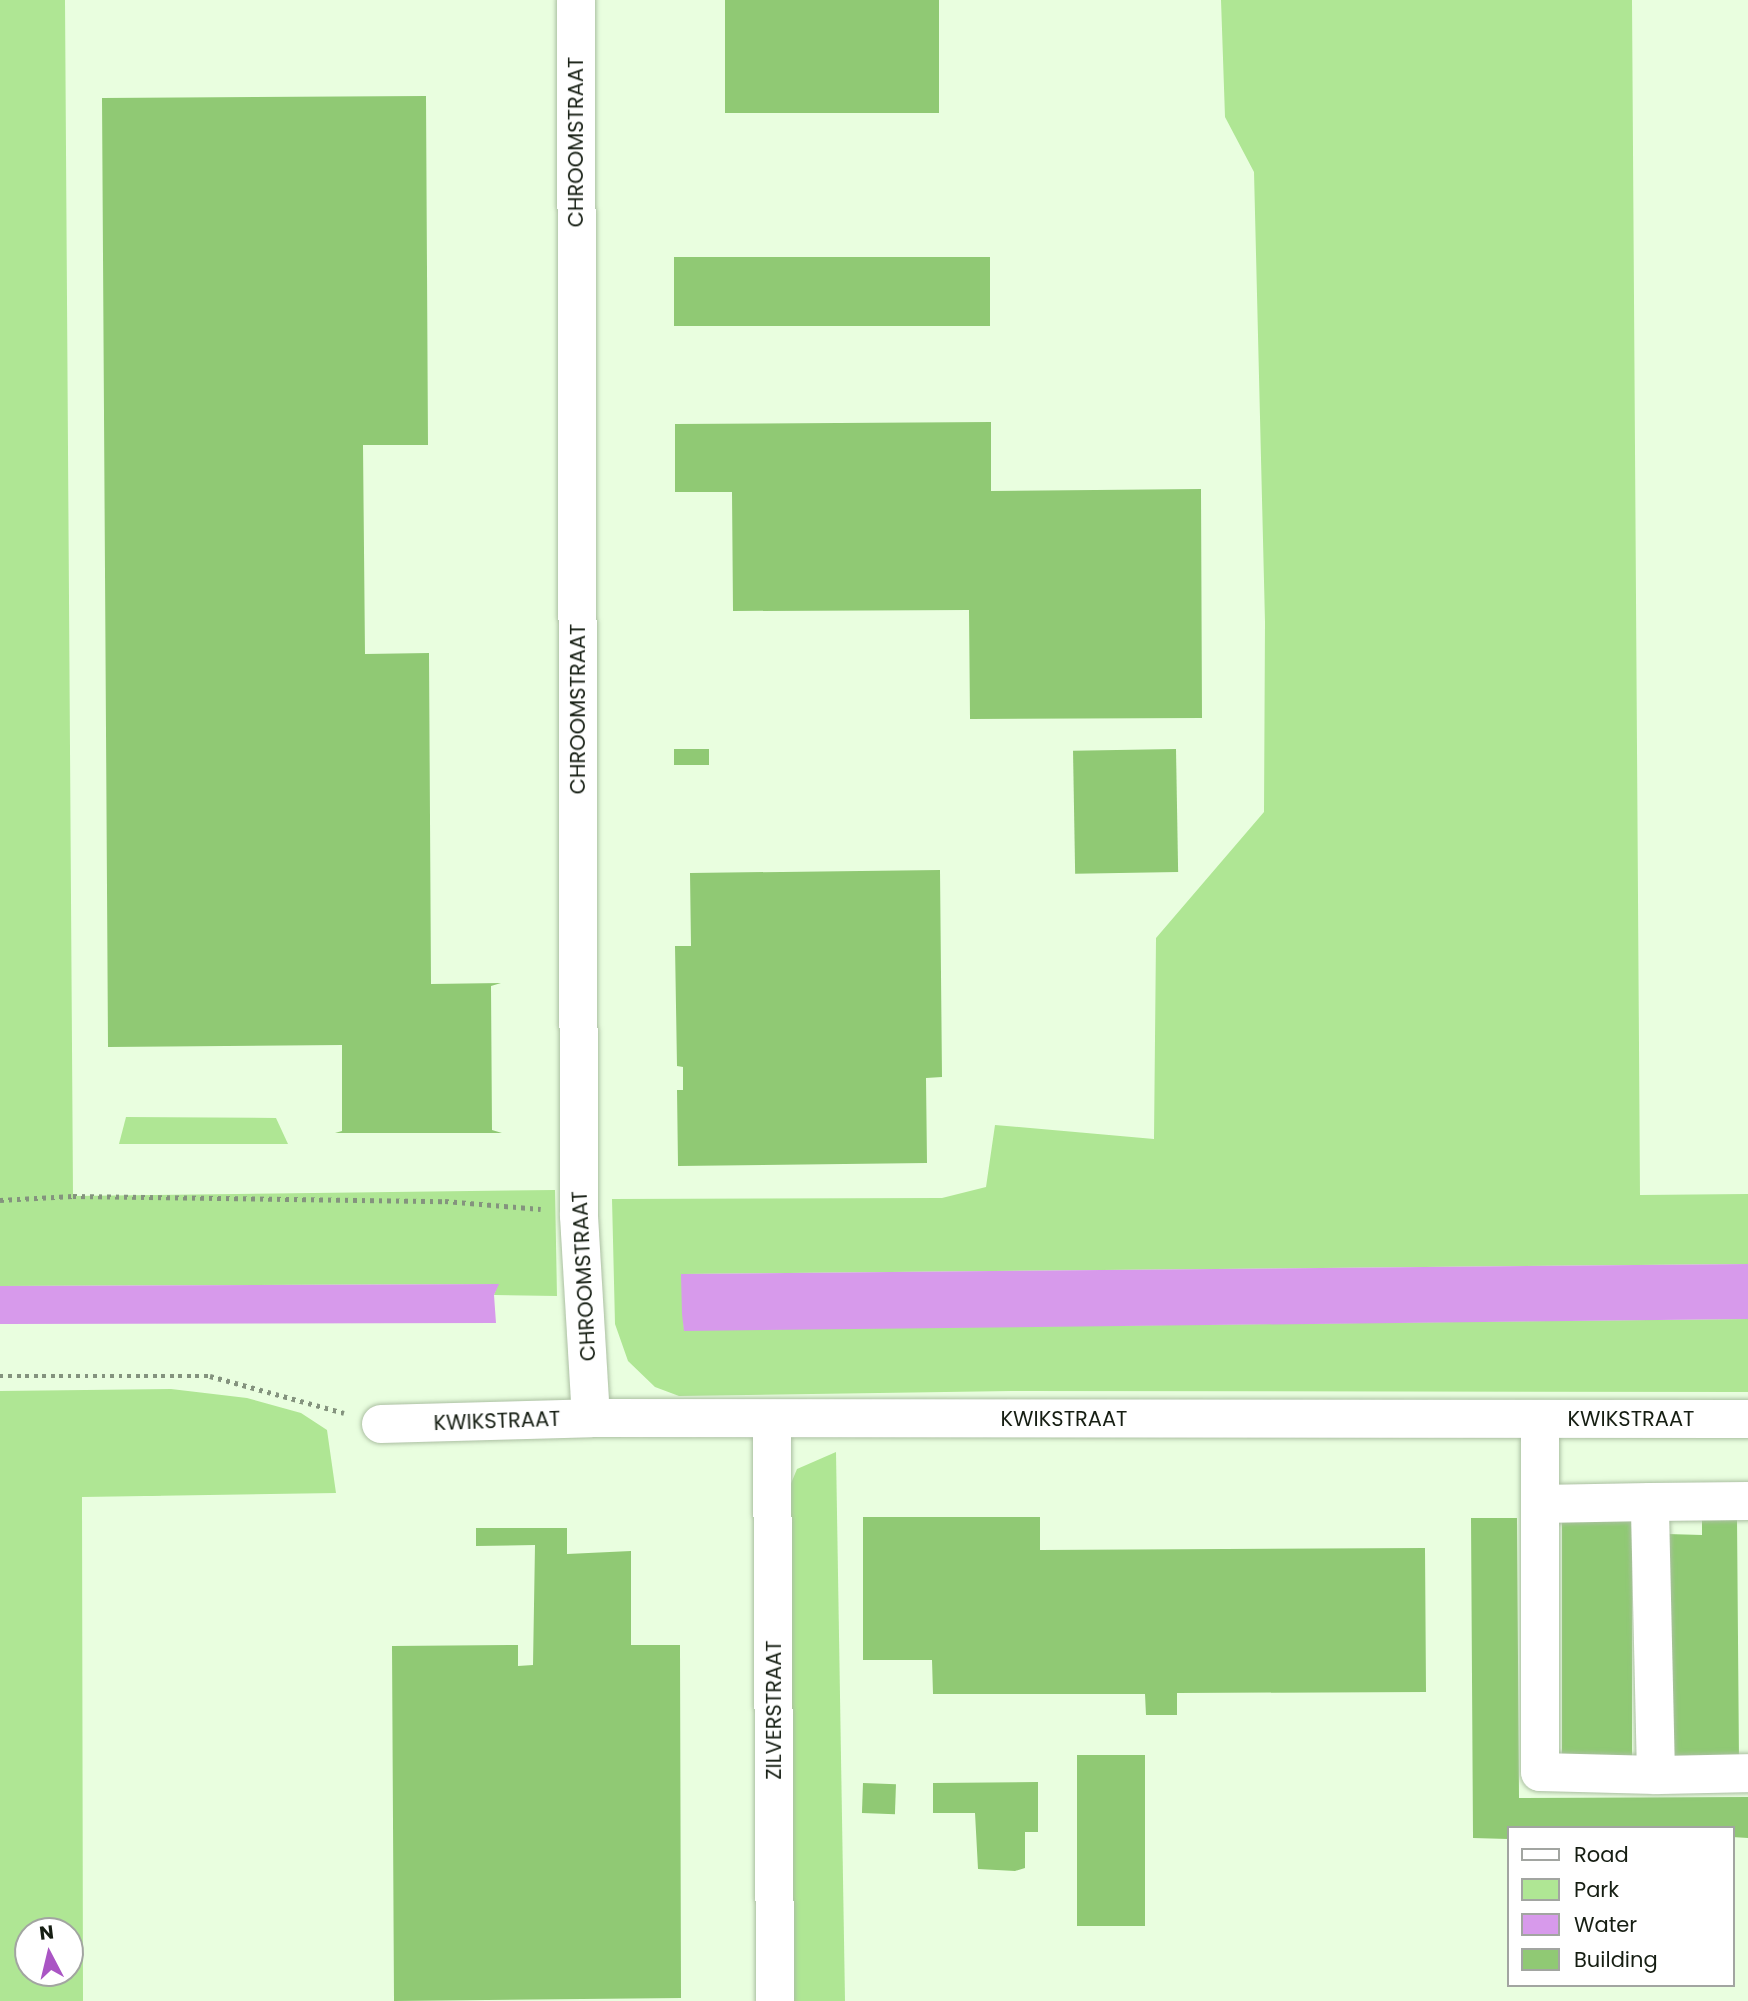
<!DOCTYPE html>
<html>
<head>
<meta charset="utf-8">
<style>
  body { margin:0 }
  #map { position:relative; width:1748px; height:2001px; overflow:hidden; background:#e9fedf; font-family:Poppins,sans-serif }
  div>[style] { position:absolute }
  .green>* { inset:0; background:#afe694 }
  .water>* { inset:0; background:#d79aeb }
  .building>* { inset:0; background:#90c974; transform-origin:0 0 }
  .path>* { height:4.5px; margin-top:-2.25px; transform-origin:0; background:repeating-linear-gradient(90deg,#84937e 0 3.5px,transparent 0 8.5px) }
  .roads { filter:drop-shadow(0 0 2px #abbfa2) drop-shadow(0 0 2px #abbfa2) }
  .minor>* { height:38px; margin:-19px; padding:0 19px; transform-origin:19px; border-radius:19px; background:#fff }
  span { translate:-50% -50%; white-space:nowrap; text-align:center; line-height:1.15; -webkit-text-stroke:7px #fff; paint-order:stroke }
  .street-label { font-size:21px; color:#161e13 }
  .legend { position:absolute; left:1507px; top:1826px; width:228px; height:161px; box-sizing:border-box; background:#fff; border:2px solid #a2a5a1; margin:0; padding:9px 12px; list-style:none; font-size:21px; color:#161e13 }
  .legend li { display:flex; align-items:center; gap:14px; height:35px }
  .legend b { width:35px; border:2px solid #a2a5a1 }
  .north { position:absolute; left:14px; top:1917px; width:70px; height:70px; box-sizing:border-box; background:#fff; border:2px solid #a2a5a1; border-radius:50%; rotate:353deg; font-size:19px; font-weight:700; line-height:28px; text-align:center; color:#161e13 }
  .north::after { content:''; display:block; margin:auto; width:24px; height:32px; background:#aa55c4; clip-path:polygon(50% 0,100% 100%,50% 72%,0 100%) }
</style>
</head>
<body>
<div id="map">
  <div class="green">
    <div style="clip-path:polygon(0 0,65px 0,73px 1196px,555px 1190px,557px 1296px,494px 1295px,498px 1284px,0 1286px)"></div>
    <div style="clip-path:polygon(1221px 0,1632px 0,1640px 1195px,1748px 1194px,1748px 1264px,682px 1274px,684px 1330px,1748px 1319px,1748px 1392px,1012px 1391px,679px 1396px,655px 1387px,628px 1361px,615px 1324px,612px 1199px,942px 1198px,986px 1187px,995px 1125px,1154px 1139px,1156px 938px,1264px 812px,1265px 622px,1254px 172px,1225px 117px)"></div>
    <div style="clip-path:polygon(126px 1117px,276px 1118px,288px 1144px,119px 1144px)"></div>
    <div style="clip-path:polygon(evenodd,171px 1389px,247px 1398px,301px 1413px,327px 1430px,336px 1493px,82px 1497px,83px 2001px,0 2001px,0 1391px,171px 1389px,70px 1931px,70px 1973px,28px 1973px,28px 1931px,70px 1931px)"></div>
    <div style="clip-path:polygon(836px 1452px,845px 2001px,792px 2001px,787px 1493px,797px 1469px)"></div>
  </div>
  <div class="water">
    <div style="clip-path:polygon(1748px 1264px,1748px 1319px,684px 1331px,682px 1314px,681px 1274px)"></div>
    <div style="clip-path:polygon(499px 1284px,494px 1295px,496px 1323px,0 1324px,0 1286px)"></div>
  </div>
  <div class="building">
    <div style="left:725px;top:0;width:214px;height:113px"></div>
    <div style="clip-path:polygon(426px 96px,428px 445px,363px 445px,365px 654px,429px 653px,431px 984px,501px 983px,491px 986px,492px 1130px,502px 1133px,335px 1133px,342px 1131px,342px 1045px,108px 1047px,102px 98px)"></div>
    <div style="left:990px;top:257px;width:69px;height:316px;rotate:90deg"></div>
    <div style="clip-path:polygon(991px 422px,991px 491px,1201px 489px,1202px 718px,970px 719px,969px 610px,733px 611px,732px 492px,675px 492px,675px 424px)"></div>
    <div style="left:674px;top:749px;width:35px;height:16px"></div>
    <div style="left:1176px;top:749px;width:123px;height:103px;rotate:89deg"></div>
    <div style="clip-path:polygon(940px 870px,942px 1077px,926px 1078px,927px 1163px,678px 1166px,677px 1090px,683px 1090px,683px 1067px,677px 1066px,675px 946px,691px 946px,690px 873px)"></div>
    <div style="clip-path:polygon(863px 1517px,1040px 1517px,1040px 1550px,1425px 1548px,1426px 1692px,1177px 1693px,1177px 1715px,1146px 1715px,1145px 1694px,933px 1694px,932px 1660px,863px 1660px)"></div>
    <div style="left:1632px;top:1517px;width:244px;height:70px;rotate:90deg"></div>
    <div style="clip-path:polygon(1702px 1517px,1737px 1517px,1739px 1761px,1668px 1762px,1667px 1534px,1702px 1535px)"></div>
    <div style="clip-path:polygon(1471px 1518px,1517px 1518px,1519px 1798px,1748px 1797px,1748px 1838px,1732px 1837px,1732px 1828px,1508px 1828px,1508px 1839px,1473px 1838px)"></div>
    <div style="clip-path:polygon(476px 1528px,567px 1528px,567px 1554px,631px 1551px,631px 1645px,680px 1645px,681px 1998px,394px 2001px,392px 1646px,518px 1645px,518px 1666px,533px 1665px,535px 1545px,476px 1546px)"></div>
    <div style="left:1145px;top:1755px;width:171px;height:68px;rotate:90deg"></div>
    <div style="clip-path:polygon(1038px 1782px,1038px 1832px,1025px 1832px,1025px 1868px,1015px 1871px,978px 1869px,975px 1813px,933px 1813px,933px 1783px)"></div>
    <div style="left:863px;top:1783px;width:33px;height:30px;rotate:2deg"></div>
  </div>
  <div class="path">
    <div style="left:0;top:1200px;width:73px;rotate:-3.1deg"></div>
    <div style="left:73px;top:1196px;width:372px;rotate:0.8deg"></div>
    <div style="left:445px;top:1201px;width:96px;rotate:4.8deg"></div>
    <div style="left:0;top:1376px;width:210px"></div>
    <div style="left:210px;top:1376px;width:139px;rotate:15.4deg"></div>
  </div>
  <div class="roads">
    <div class="minor">
      <div style="left:576px;top:0;width:1216px;rotate:89.86deg"></div>
      <div style="left:579px;top:1216px;width:202px;rotate:86.6deg"></div>
      <div style="left:772px;top:1419px;width:582px;rotate:89.7deg"></div>
      <div style="left:1540px;top:1419px;width:353px;rotate:90deg"></div>
      <div style="left:1540px;top:1772px;width:116px;rotate:1.5deg"></div>
      <div style="left:1656px;top:1775px;width:273px;rotate:-91.3deg"></div>
      <div style="left:1650px;top:1502px;width:98px;rotate:-0.6deg"></div>
      <div style="left:381px;top:1424px;width:210px;rotate:-1.6deg"></div>
      <div style="left:591px;top:1418px;width:1157px;rotate:0.05deg"></div>
      <div style="left:1540px;top:1504px;width:110px;rotate:-1deg"></div>
      <div style="left:1656px;top:1775px;width:92px;rotate:-1.2deg"></div>
    </div>
  </div>
  <div class="street-label">
    <span style="left:576px;top:142px;rotate:-90deg">CHROOMSTRAAT</span>
    <span style="left:578px;top:709px;rotate:-90deg">CHROOMSTRAAT</span>
    <span style="left:584px;top:1276px;rotate:-93deg">CHROOMSTRAAT</span>
    <span style="left:1064px;top:1419px">KWIKSTRAAT</span>
    <span style="left:1631px;top:1419px">KWIKSTRAAT</span>
    <span style="left:497px;top:1421px;rotate:-2deg">KWIKSTRAAT</span>
    <span style="left:774px;top:1710px;rotate:-90deg">ZILVERSTRAAT</span>
  </div>
  <ul class="legend">
  <li><b style="height:9px;background:#fff"></b>Road</li>
  <li><b style="height:19px;background:#afe694"></b>Park</li>
  <li><b style="height:19px;background:#d79aeb"></b>Water</li>
  <li><b style="height:19px;background:#90c974"></b>Building</li>
  </ul>
  <div class="north">N</div>
</div>
</body>
</html>
